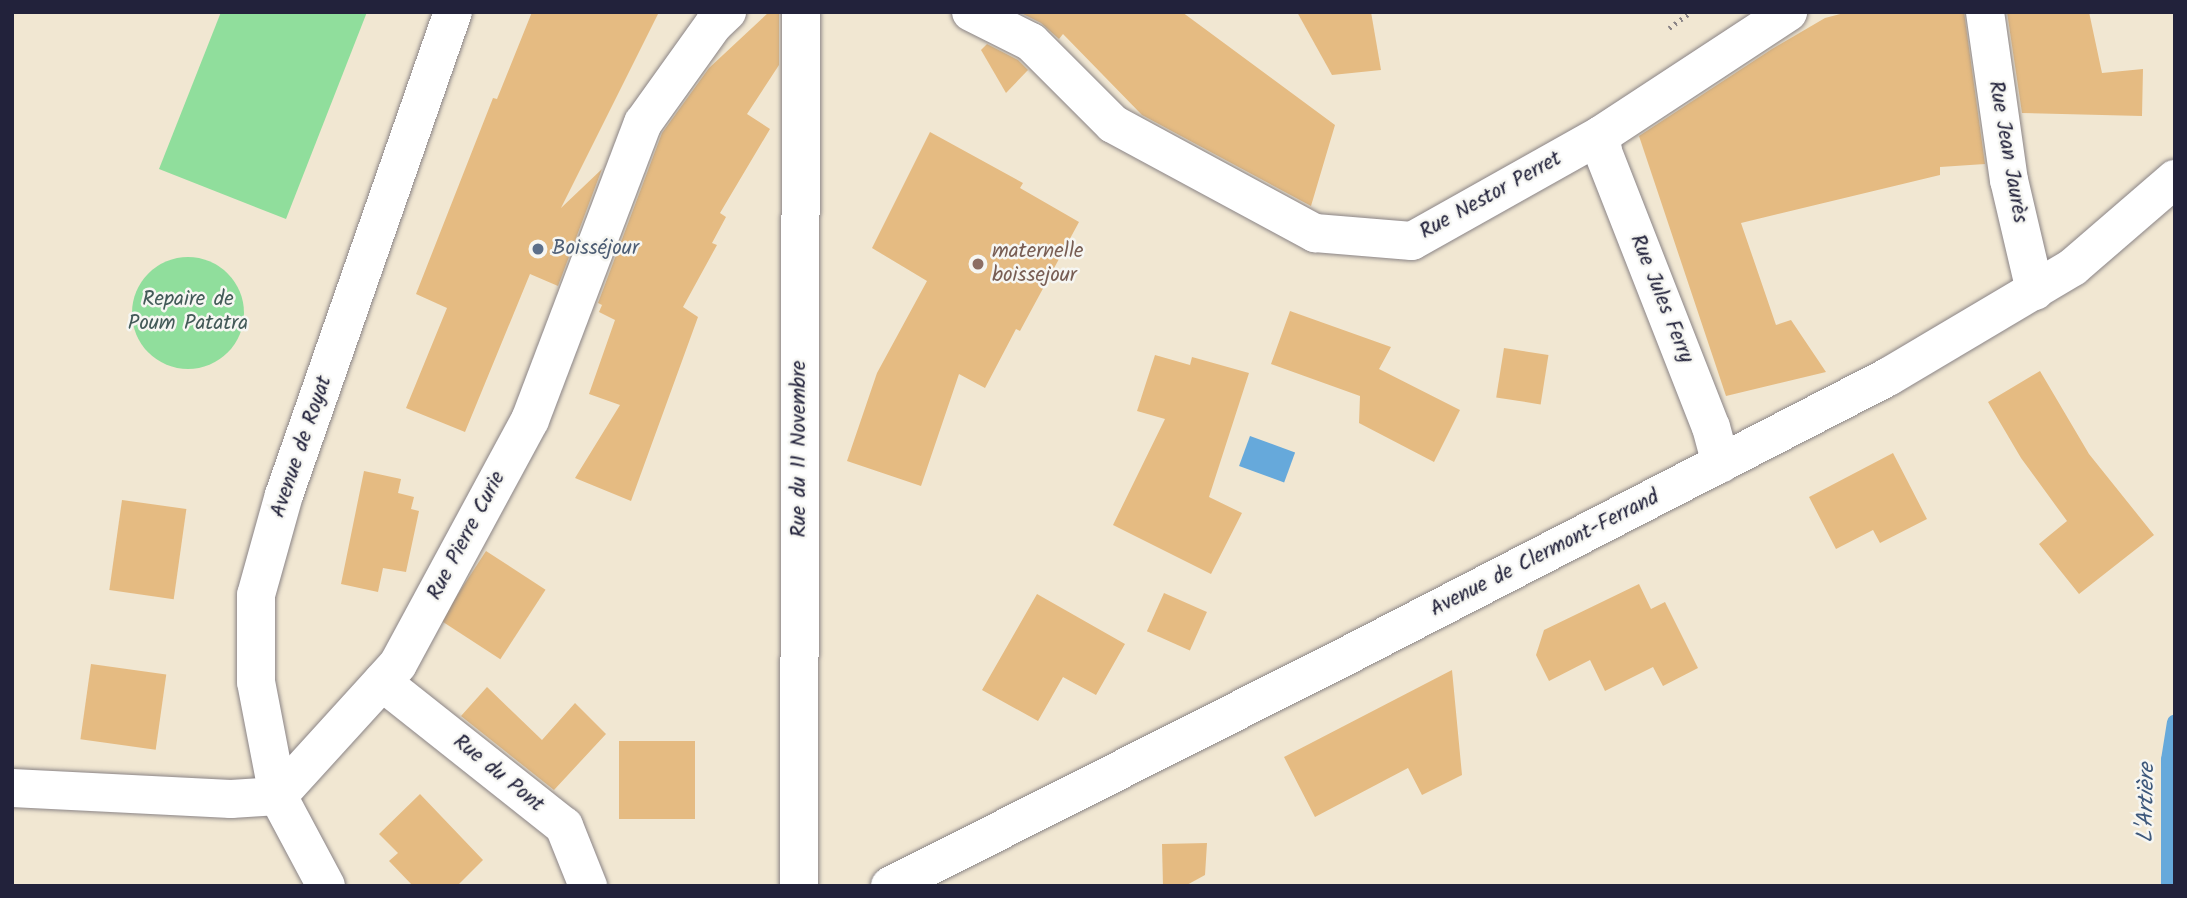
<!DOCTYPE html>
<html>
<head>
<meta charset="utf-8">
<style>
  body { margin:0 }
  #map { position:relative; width:2187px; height:898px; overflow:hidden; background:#f1e7d2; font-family:Kalam,sans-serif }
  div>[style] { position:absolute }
  .green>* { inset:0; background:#90de9c }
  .round { border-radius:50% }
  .water>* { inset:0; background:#66a9db; transform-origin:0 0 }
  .stream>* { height:16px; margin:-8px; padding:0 8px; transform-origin:8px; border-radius:8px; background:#66a9db }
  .building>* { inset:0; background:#e5bb82; transform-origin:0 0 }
  .path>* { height:4.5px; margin-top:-2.25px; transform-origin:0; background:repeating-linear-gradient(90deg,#8a8486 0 2px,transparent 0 7px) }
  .roads { filter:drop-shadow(0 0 2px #8a8486) drop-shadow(0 0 2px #8a8486) }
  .street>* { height:38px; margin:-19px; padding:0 19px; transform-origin:19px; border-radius:19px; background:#fff }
  .secondary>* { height:38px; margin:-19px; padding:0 19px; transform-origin:19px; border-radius:19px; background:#fff }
  .dots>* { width:19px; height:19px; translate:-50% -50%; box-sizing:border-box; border:4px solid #f6f6f2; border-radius:50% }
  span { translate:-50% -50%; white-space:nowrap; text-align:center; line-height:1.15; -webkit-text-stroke:5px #f6f6f2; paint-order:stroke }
  .street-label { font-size:21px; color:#22223b }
  .service-label { font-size:21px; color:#4e5e75 }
  .left { translate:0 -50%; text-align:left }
  .education-label { font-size:21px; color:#785e54 }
  .park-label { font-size:21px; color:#435a58 }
  .water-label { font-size:23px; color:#3d587b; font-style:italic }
  .frame { position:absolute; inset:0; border:14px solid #22223b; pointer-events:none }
</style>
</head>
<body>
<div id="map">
  <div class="green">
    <div style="clip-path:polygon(221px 12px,367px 12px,286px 219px,159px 169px)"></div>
    <div class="round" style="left:132px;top:257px;width:112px;height:112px"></div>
  </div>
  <div class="water">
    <div style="left:1250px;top:436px;width:48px;height:32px;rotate:20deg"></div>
  </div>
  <div class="stream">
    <div style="left:2169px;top:886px;width:126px;rotate:-90deg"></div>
    <div style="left:2169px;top:760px;width:38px;rotate:-81deg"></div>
  </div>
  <div class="building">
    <div style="clip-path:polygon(532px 12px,659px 12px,561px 208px,602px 169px,558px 286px,530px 274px,465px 432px,406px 408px,447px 308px,416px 294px,493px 98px,497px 99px)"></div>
    <div style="clip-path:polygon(769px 12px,779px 12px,779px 65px,747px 114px,770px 129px,720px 213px,726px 217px,712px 243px,717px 245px,683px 307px,698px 317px,631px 501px,575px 478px,620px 405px,589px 394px,615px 320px,599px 312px,602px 305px,598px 303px,662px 133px,709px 68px)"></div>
    <div style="clip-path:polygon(1182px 12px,1335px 125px,1311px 206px,1142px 115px,1063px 34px,1059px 39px,1041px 23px,1021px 13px)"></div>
    <div style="clip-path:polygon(1297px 12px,1371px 12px,1381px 70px,1332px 75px)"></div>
    <div style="clip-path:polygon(1848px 12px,1964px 12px,1985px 164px,1940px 167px,1940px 175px,1741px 223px,1776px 325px,1791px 320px,1826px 372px,1726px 396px,1639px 136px,1772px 49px,1825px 18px)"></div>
    <div style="clip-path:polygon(2007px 12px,2089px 12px,2102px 73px,2143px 69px,2142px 116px,2022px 113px)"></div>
    <div style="clip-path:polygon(987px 44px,1018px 60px,1028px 70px,1006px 93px,981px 50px)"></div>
    <div style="clip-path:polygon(930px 132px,1023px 183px,1020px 188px,1079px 222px,1020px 331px,1016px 329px,985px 388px,959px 374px,921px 486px,847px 461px,877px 373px,927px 281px,872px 248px)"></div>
    <div style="clip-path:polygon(1290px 311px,1391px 347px,1379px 369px,1460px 410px,1434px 462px,1359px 423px,1360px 396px,1271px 364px)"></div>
    <div style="left:1504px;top:348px;width:45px;height:50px;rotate:9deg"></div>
    <div style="clip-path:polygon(1155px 355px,1190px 365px,1192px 357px,1249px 373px,1209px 497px,1242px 513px,1211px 574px,1113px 525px,1165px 419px,1137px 411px)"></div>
    <div style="clip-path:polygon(2040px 371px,2089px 454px,2154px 535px,2079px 594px,2039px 544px,2067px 521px,2021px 458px,1988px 402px)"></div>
    <div style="clip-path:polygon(1893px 453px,1927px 519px,1880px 543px,1873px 530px,1836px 549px,1809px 497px)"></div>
    <div style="clip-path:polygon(364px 471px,401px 479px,398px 493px,414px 497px,411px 509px,419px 511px,406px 572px,383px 568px,378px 592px,341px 584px)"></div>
    <div style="left:122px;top:500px;width:65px;height:91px;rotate:8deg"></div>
    <div style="left:486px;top:551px;width:71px;height:83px;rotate:33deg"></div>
    <div style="clip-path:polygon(1639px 584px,1651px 609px,1665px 602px,1698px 668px,1663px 686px,1653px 667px,1605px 691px,1590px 660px,1549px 681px,1536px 655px,1544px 630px)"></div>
    <div style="left:1164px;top:593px;width:47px;height:42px;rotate:24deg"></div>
    <div style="clip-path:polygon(1037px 594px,1125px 644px,1096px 695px,1063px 677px,1038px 721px,982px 690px)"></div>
    <div style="left:91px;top:664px;width:76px;height:76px;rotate:8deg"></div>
    <div style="clip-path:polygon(1452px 670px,1462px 775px,1422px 795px,1408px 768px,1315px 817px,1284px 757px)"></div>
    <div style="clip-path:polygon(487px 687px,542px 740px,575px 703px,606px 734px,554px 790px,461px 716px)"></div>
    <div style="left:619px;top:741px;width:76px;height:78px"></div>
    <div style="clip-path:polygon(420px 794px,483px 860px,457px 886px,413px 886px,389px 861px,398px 853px,379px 834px)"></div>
    <div style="clip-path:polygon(1207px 843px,1205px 875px,1185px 886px,1163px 886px,1162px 844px)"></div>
  </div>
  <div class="path">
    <div style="left:1669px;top:28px;width:27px;rotate:-36deg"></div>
  </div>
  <div class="roads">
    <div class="street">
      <div style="left:971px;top:12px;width:67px;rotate:26.6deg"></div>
      <div style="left:1031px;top:42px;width:116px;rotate:45deg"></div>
      <div style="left:1113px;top:124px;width:230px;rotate:28.4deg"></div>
      <div style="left:1315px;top:233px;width:97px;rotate:4.7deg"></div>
      <div style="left:1412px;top:241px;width:217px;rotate:-29.3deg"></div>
      <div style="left:1601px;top:135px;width:224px;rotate:-33.3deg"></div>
      <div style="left:1985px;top:12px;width:170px;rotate:81.9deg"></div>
      <div style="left:2009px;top:180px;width:114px;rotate:76.8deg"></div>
      <div style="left:1601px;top:135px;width:17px;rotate:83deg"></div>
      <div style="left:1603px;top:152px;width:295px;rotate:68.6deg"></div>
      <div style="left:1711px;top:427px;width:38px;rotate:75deg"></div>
      <div style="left:382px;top:682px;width:232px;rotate:38.4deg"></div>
      <div style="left:564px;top:826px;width:65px;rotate:68.2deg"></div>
      <div style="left:12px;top:788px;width:219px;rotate:2.9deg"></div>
      <div style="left:231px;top:799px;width:47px;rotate:-3.7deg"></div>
      <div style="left:278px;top:796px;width:178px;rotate:-47.7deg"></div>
      <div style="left:398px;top:664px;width:277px;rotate:-61.6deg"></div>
      <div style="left:530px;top:420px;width:318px;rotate:-69.2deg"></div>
      <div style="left:643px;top:123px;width:122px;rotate:-54.4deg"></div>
      <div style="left:714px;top:24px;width:18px;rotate:-43deg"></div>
      <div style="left:799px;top:886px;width:874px;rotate:-89.87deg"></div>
      <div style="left:890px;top:886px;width:517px;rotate:-26.76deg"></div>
      <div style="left:1352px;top:653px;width:603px;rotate:-27.25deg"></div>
      <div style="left:1888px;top:377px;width:215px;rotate:-30.7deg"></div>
      <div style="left:2073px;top:267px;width:135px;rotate:-40.8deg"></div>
    </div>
    <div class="secondary">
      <div style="left:326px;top:886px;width:102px;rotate:-118.1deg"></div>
      <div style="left:278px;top:796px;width:116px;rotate:-100.9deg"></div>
      <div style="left:256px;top:682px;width:87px;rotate:-90deg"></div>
      <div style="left:256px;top:595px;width:104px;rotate:-74.4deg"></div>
      <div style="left:284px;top:495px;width:512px;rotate:-70.72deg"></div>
    </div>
  </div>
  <div class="dots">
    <div style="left:538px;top:249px;background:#5c6f8a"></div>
    <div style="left:978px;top:264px;background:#8d6e63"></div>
  </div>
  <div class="street-label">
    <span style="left:2007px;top:152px;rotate:80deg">Rue Jean Jaurès</span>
    <span style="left:1491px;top:196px;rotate:-29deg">Rue Nestor Perret</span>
    <span style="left:1661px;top:299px;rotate:68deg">Rue Jules Ferry</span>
    <span style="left:302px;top:447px;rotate:-71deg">Avenue de Royat</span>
    <span style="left:800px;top:449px;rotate:-90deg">Rue du 11 Novembre</span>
    <span style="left:467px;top:536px;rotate:-62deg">Rue Pierre Curie</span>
    <span style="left:1545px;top:554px;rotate:-27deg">Avenue de Clermont-Ferrand</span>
    <span style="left:498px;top:774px;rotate:39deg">Rue du Pont</span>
  </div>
  <div class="service-label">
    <span class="left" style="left:552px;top:249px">Boisséjour</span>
  </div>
  <div class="education-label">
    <span class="left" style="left:992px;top:264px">maternelle<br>boissejour</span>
  </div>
  <div class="park-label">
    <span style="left:188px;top:312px">Repaire de<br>Poum Patatra</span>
  </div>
  <div class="water-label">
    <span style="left:2147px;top:803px;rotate:-89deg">L'Artière</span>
  </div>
  <div class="frame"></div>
</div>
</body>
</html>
